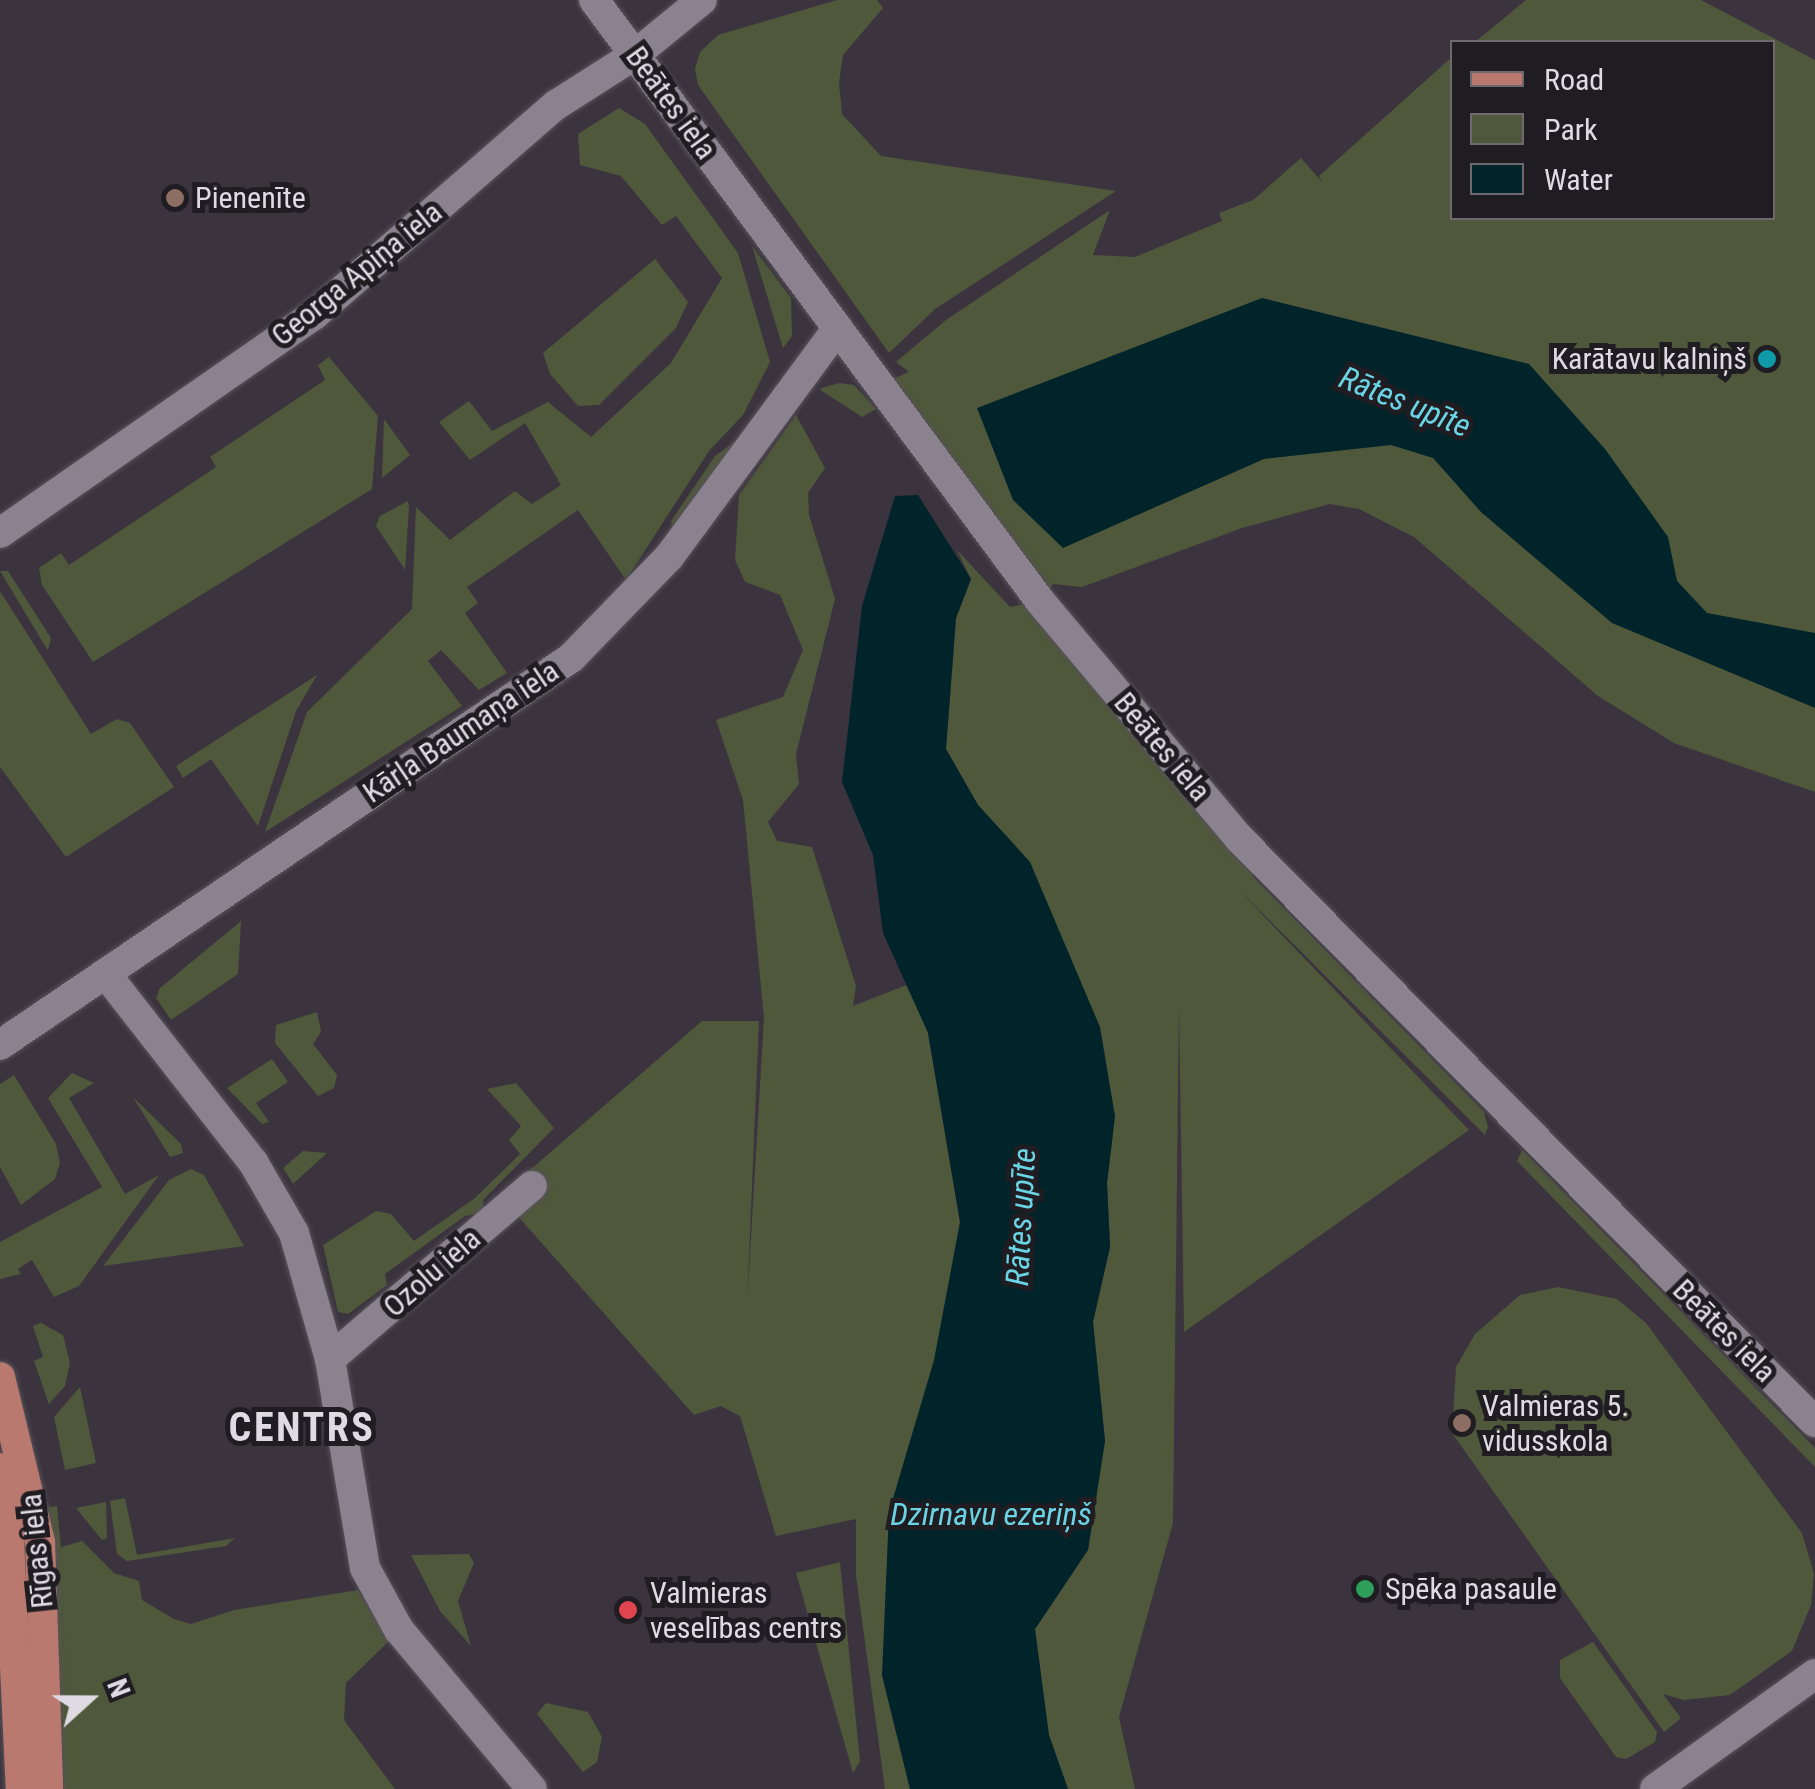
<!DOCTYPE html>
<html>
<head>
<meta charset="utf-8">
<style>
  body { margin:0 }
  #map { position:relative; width:1815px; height:1789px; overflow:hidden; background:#3b343e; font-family:"Roboto Condensed",sans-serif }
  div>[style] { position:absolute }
  .green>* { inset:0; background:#4f583b }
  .water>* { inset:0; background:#002429 }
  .roads { filter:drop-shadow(0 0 2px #57515a) drop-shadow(0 0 2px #57515a) }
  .minor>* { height:30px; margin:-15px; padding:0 15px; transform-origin:15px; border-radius:15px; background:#8a828e }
  .major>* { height:30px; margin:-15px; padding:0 15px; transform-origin:15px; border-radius:15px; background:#ba796f }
  .dots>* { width:28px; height:28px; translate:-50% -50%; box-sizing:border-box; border:5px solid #201d22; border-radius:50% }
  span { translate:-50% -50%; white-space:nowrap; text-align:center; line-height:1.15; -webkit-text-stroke:10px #201d22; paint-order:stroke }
  .street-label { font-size:30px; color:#e0dbe2 }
  .poi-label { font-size:30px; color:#e0dbe2 }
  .left { translate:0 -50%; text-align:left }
  .right { translate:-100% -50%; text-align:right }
  .water-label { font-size:32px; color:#6ad4e4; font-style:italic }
  .district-label { font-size:40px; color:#e0dbe2; font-weight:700; letter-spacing:2.5px }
  .legend { position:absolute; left:1450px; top:40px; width:325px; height:180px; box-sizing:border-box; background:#201d22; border:2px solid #6d696f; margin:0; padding:12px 18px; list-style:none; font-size:30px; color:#e0dbe2 }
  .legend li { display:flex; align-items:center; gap:20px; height:50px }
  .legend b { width:50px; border:2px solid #6d696f }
  .north { position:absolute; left:40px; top:1649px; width:100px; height:100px; -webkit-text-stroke:8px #201d22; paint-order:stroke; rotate:69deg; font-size:28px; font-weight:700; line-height:40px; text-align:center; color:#e0dbe2 }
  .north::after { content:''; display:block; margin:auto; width:35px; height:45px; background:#e0dbe2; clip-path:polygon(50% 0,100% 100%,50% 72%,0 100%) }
</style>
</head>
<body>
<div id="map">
  <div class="green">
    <div style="clip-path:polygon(837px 0,877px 0,883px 8px,843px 55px,839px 83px,842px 114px,881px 156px,1116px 191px,935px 309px,889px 353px,698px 85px,695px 69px,700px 52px,718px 35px)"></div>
    <div style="clip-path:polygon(1526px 0,1701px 0,1815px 60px,1815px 792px,1674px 743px,1598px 696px,1414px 537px,1359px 509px,1330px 504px,1242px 528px,1082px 587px,1053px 584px,1040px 601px,1264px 864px,1252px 876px,1484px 1112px,1488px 1127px,1485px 1135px,1237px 888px,1469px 1130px,1184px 1332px,1179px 1006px,1173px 1523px,1119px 1717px,1135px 1789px,1068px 1789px,1048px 1733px,1035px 1629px,1088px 1550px,1105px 1441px,1093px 1322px,1110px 1247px,1107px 1183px,1115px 1116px,1030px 862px,978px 805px,946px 749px,956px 618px,971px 579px,957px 550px,1010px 607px,1039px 601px,878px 385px,909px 372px,896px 362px,946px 320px,1110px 210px,1093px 255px,1135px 257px,1222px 221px,1219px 213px,1253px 200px,1301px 158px,1322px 182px,1319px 176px,1452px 57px,1452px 218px,1772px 218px,1772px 42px,1475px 42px)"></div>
    <div style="clip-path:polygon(619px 108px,645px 124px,738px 253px,770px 362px,743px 415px,709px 451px,626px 580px,578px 510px,467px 587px,478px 603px,465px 613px,507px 673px,479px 690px,441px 650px,428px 661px,462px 706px,265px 832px,307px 712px,412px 609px,416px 507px,450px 540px,515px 491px,532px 504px,561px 485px,525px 423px,470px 460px,439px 422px,469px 401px,492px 431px,548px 402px,591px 437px,671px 363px,722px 278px,676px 216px,662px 225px,621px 176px,580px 165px,578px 134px)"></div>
    <div style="clip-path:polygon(752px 246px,791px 298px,792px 336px,783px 348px)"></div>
    <div style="clip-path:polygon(655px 259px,688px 302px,676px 328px,599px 405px,578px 406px,550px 374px,543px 353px)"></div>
    <div style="clip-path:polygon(329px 357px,378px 416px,372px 489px,93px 662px,42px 585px,39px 568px,61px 553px,69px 565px,216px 467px,210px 457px,325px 380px,318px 365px)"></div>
    <div style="clip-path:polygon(839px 383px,854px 385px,876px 409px,862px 417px,819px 389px)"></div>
    <div style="clip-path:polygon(796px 415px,825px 468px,808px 493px,809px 515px,835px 599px,796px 754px,799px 784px,768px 822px,777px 841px,812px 847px,856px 986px,853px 1006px,909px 984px,928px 1033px,960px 1222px,882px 1675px,910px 1789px,885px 1789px,856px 1576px,856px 1519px,776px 1536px,740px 1416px,721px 1406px,694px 1415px,500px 1196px,702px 1021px,759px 1021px,747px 1304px,764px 1018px,743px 800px,716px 720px,783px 697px,803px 650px,780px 595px,745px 582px,735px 560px,739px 495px)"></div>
    <div style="clip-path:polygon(384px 419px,410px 455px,382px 478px)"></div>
    <div style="clip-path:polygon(738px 439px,674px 532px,671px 521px,715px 456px)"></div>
    <div style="clip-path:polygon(408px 501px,409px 506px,405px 570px,376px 526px,380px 516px)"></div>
    <div style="clip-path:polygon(0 571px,8px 571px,51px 638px,48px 651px)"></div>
    <div style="clip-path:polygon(0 591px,91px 734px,117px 719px,130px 723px,174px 787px,66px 857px,0 767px)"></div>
    <div style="clip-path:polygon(317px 675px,296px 711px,258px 826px,211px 759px,183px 778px,176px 766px)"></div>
    <div style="clip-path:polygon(241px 921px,238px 974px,171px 1020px,156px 998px,160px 988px)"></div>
    <div style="clip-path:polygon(317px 1012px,321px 1032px,313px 1044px,337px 1075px,334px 1088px,318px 1096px,275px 1043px,276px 1025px)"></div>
    <div style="clip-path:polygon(272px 1059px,288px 1082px,256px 1103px,269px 1122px,262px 1124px,227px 1088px)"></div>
    <div style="clip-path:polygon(72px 1073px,94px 1083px,69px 1098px,125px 1194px,159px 1175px,79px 1286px,54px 1297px,32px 1260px,18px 1269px,21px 1274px,0 1279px,0 1242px,102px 1187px,48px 1098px)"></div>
    <div style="clip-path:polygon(14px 1075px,56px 1144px,60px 1163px,55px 1179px,21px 1205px,0 1167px,0 1084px)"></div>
    <div style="clip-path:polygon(516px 1083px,554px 1128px,483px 1200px,484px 1213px,465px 1216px,385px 1274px,387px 1285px,348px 1314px,338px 1312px,323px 1245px,376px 1211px,391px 1214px,414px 1241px,475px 1198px,520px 1154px,509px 1140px,521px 1126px,487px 1089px)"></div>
    <div style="clip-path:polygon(133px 1097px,181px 1144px,183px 1153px,170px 1157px)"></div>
    <div style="clip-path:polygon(1522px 1150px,1815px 1448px,1815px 1467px,1517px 1161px)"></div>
    <div style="clip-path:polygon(303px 1151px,327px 1153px,293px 1184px,283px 1168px)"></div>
    <div style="clip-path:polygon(191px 1169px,204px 1175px,244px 1246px,103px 1266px,169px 1180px)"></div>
    <div style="clip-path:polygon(1558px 1287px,1617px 1299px,1646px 1323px,1802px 1533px,1814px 1574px,1811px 1605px,1792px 1651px,1730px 1695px,1684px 1700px,1663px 1694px,1681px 1718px,1664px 1732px,1452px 1433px,1456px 1367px,1475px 1334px,1520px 1295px)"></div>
    <div style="clip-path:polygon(41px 1323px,63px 1335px,70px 1363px,65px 1386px,49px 1404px,34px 1361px,43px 1357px,33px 1326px)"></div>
    <div style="clip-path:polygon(80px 1387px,96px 1463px,65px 1470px,54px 1417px)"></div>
    <div style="clip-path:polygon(125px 1498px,137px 1555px,235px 1538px,226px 1546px,127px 1561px,117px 1554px,110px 1501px)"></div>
    <div style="clip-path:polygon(106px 1502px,107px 1538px,102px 1540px,76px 1508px)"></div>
    <div style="clip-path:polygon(57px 1506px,61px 1547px,82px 1541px,114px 1573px,139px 1581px,142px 1600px,174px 1619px,191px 1624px,234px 1610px,358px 1590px,389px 1641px,346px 1683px,344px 1720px,395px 1789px,64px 1789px,48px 1507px)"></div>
    <div style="clip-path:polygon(469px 1554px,474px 1563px,458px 1601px,471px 1646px,440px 1611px,411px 1555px)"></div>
    <div style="clip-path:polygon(840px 1562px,860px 1761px,853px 1773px,796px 1573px)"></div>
    <div style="clip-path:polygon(1593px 1642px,1657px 1732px,1655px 1742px,1626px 1759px,1616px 1757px,1560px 1678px,1560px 1660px)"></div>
    <div style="clip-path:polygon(546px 1703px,588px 1712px,602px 1737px,597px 1762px,583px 1772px,537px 1714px)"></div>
  </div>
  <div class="water">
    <div style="clip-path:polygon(1262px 298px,1529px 364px,1605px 449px,1668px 537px,1677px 581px,1707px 613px,1815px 633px,1815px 708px,1612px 623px,1481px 512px,1433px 458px,1391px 445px,1264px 459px,1063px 548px,1013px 500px,977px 408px)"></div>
    <div style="clip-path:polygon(918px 495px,971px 579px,956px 618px,946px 749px,978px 805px,1030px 862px,1100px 1027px,1115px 1116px,1107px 1183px,1110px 1247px,1093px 1322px,1105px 1441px,1088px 1550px,1035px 1629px,1049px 1735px,1068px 1789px,910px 1789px,882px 1675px,889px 1512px,934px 1360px,960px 1222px,928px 1033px,883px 933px,873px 855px,842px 782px,862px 606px,895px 496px)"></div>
  </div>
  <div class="roads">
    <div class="minor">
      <div style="left:594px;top:0;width:748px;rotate:53.42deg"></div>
      <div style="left:1040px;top:601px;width:311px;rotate:50deg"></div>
      <div style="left:1240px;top:839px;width:819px;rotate:45.4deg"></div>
      <div style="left:0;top:533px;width:382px;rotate:-34.8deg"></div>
      <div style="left:314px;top:315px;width:320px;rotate:-41deg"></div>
      <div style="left:556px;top:105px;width:95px;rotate:-32.5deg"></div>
      <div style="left:636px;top:54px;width:85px;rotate:-39.3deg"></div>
      <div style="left:106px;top:974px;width:239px;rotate:52deg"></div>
      <div style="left:253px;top:1162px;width:82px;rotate:60deg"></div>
      <div style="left:294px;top:1233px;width:131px;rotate:74.1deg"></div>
      <div style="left:330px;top:1359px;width:212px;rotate:80.5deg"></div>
      <div style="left:365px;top:1568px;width:71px;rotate:61.3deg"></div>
      <div style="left:399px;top:1630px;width:207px;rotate:50.1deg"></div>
      <div style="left:0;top:1045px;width:690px;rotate:-34.13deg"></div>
      <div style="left:571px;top:658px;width:141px;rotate:-45.9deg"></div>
      <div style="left:669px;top:557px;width:283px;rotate:-53.6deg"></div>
      <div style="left:330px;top:1359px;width:266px;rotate:-40.6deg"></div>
      <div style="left:1655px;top:1789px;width:197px;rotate:-35.7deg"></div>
    </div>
    <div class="major">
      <div style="left:0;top:1377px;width:170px;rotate:76.4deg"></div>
      <div style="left:40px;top:1542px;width:247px;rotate:88.1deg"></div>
      <div style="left:0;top:1468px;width:51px;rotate:80.9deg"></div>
      <div style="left:8px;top:1518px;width:271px;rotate:87.3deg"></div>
    </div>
  </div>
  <div class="dots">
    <div style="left:175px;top:198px;background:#8d6e63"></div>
    <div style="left:1767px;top:359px;background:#0f9aa8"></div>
    <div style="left:1462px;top:1423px;background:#8d6e63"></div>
    <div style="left:1365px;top:1589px;background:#2e9e5b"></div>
    <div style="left:628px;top:1610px;background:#e0444e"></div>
  </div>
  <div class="street-label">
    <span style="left:671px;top:103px;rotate:54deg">Beātes iela</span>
    <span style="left:357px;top:274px;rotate:-39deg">Georga Apiņa iela</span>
    <span style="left:461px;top:732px;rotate:-34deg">Kārļa Baumaņa iela</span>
    <span style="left:1162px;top:747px;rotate:50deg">Beātes iela</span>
    <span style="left:432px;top:1273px;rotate:-41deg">Ozolu iela</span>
    <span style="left:1724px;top:1331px;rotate:45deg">Beātes iela</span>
    <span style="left:37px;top:1551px;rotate:-96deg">Rīgas iela</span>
  </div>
  <div class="poi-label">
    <span class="left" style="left:195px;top:198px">Pienenīte</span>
    <span class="right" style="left:1747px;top:359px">Karātavu kalniņš</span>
    <span class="left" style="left:1482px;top:1423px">Valmieras 5.<br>vidusskola</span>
    <span class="left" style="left:1385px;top:1589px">Spēka pasaule</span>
    <span class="left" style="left:650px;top:1610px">Valmieras<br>veselības centrs</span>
  </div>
  <div class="water-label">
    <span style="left:1405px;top:402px;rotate:22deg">Rātes upīte</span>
    <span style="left:1021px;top:1217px;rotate:-87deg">Rātes upīte</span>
    <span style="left:991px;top:1514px">Dzirnavu ezeriņš</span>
  </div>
  <div class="district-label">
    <span style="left:302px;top:1428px">CENTRS</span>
  </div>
  <ul class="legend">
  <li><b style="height:12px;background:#ba796f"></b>Road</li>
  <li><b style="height:28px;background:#4f583b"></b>Park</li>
  <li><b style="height:28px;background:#002429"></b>Water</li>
  </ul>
  <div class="north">N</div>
</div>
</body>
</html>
